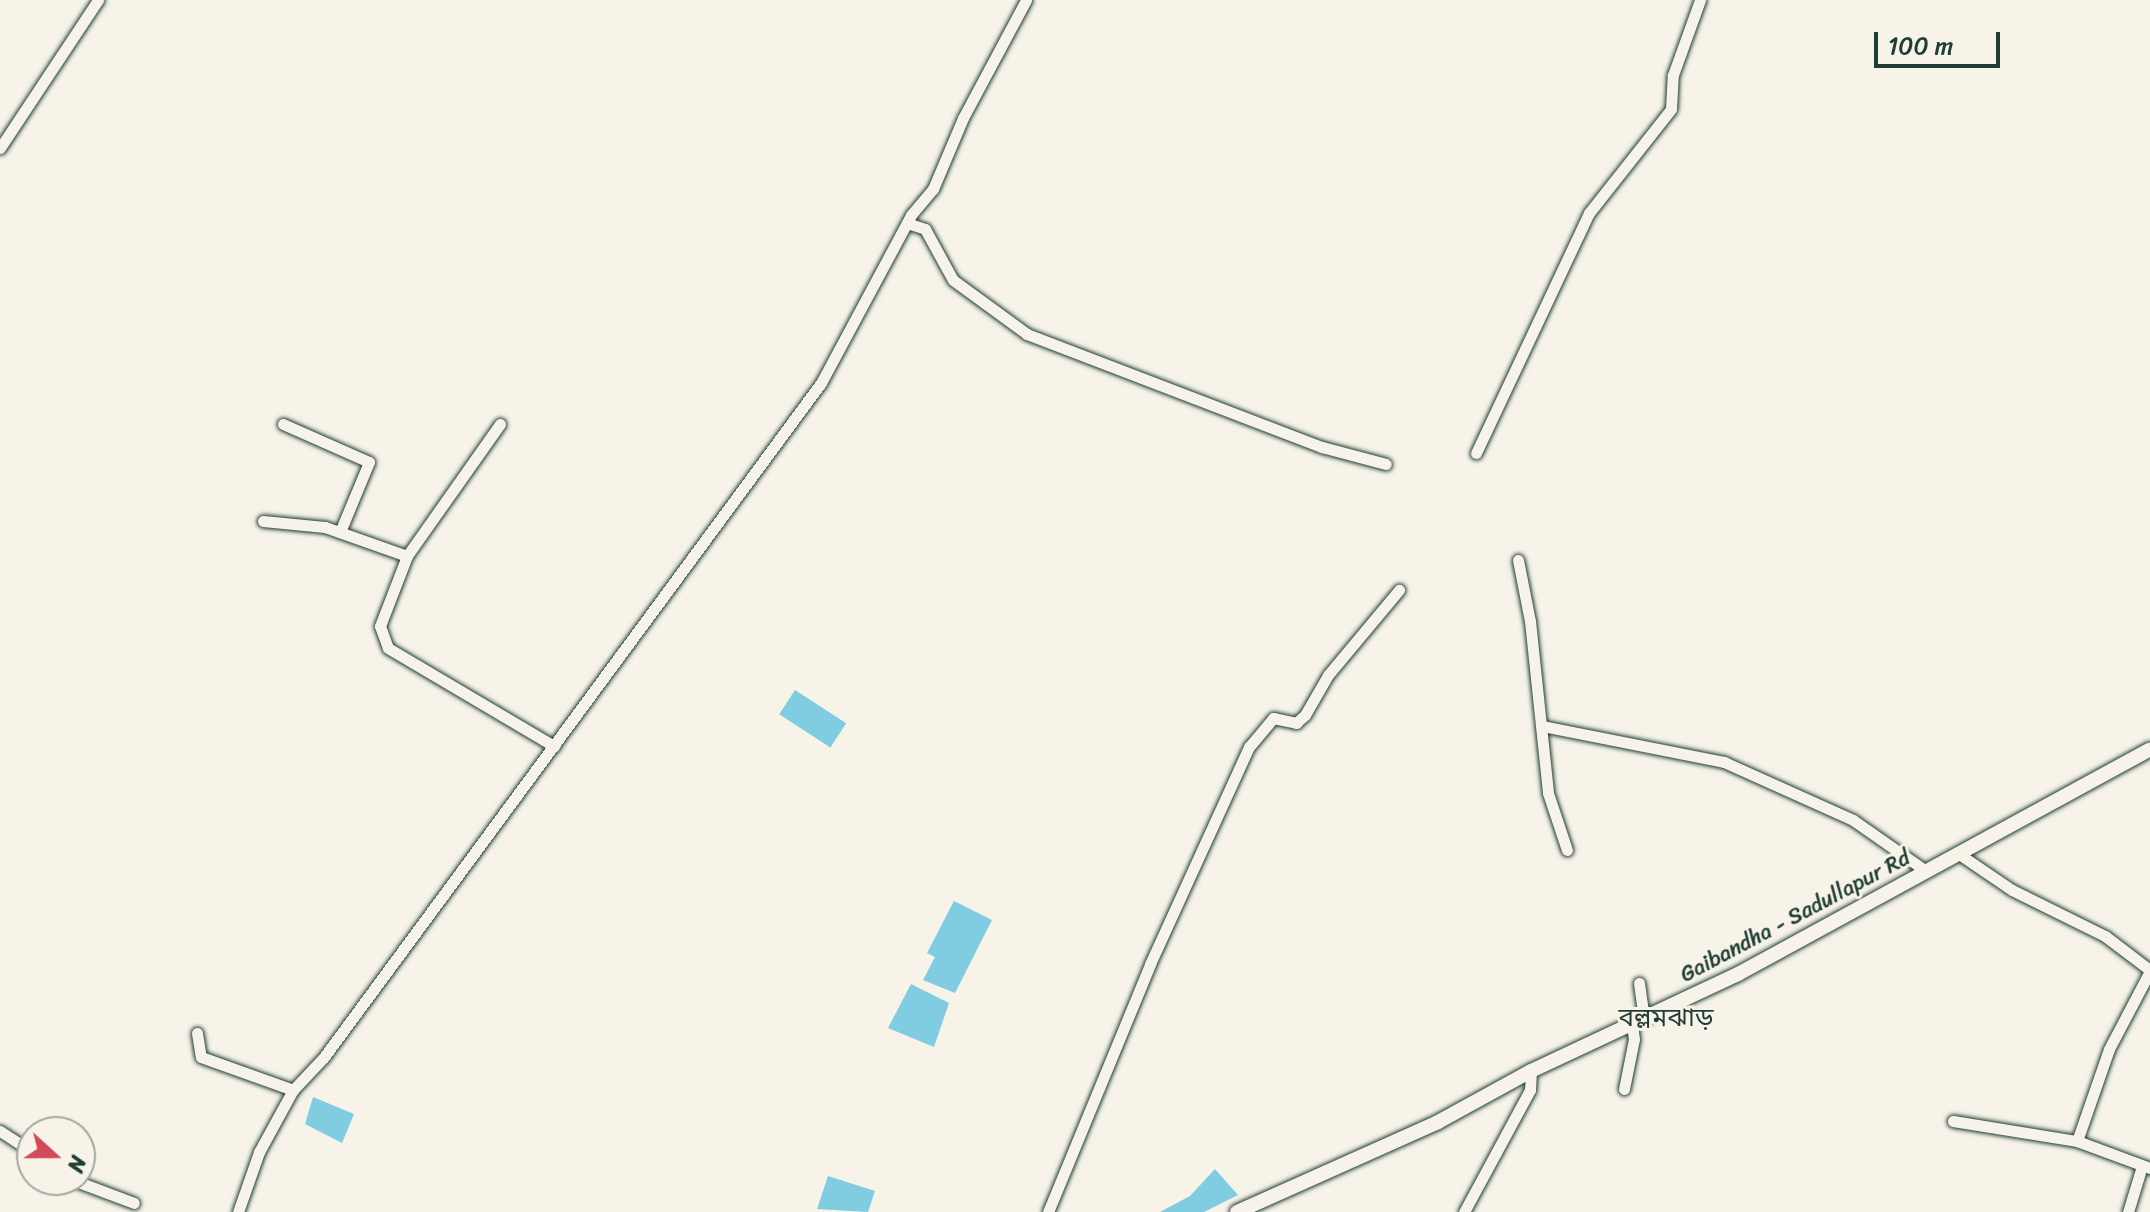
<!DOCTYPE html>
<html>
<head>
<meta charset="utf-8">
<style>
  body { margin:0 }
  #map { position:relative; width:2150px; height:1212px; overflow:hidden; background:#f7f3e8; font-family:Sriracha,"Noto Sans Bengali",sans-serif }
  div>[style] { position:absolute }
  .water>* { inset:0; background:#80cce0; transform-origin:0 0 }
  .roads { filter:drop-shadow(0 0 2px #1f3d34) drop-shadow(0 0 2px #1f3d34) }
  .minor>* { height:11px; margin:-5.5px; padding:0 5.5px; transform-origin:5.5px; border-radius:5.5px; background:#f7f3e8 }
  .major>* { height:14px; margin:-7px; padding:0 7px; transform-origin:7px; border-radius:7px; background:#f7f3e8 }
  span { translate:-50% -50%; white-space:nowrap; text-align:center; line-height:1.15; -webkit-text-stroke:6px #f7f3e8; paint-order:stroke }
  .street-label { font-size:22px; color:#1f3d34 }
  .quarter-label { font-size:26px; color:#1f3d34 }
  .north { position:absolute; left:16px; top:1116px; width:80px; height:80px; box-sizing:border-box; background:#f7f3e8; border:2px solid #a1aaa0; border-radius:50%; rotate:111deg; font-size:22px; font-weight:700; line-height:32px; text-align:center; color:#1f3d34 }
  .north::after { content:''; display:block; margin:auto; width:28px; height:36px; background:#d1495b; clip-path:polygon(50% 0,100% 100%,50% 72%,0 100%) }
  .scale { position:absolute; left:1874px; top:32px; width:126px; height:36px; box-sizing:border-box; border:4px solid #1f3d34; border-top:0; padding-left:10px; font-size:24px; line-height:28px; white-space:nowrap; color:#1f3d34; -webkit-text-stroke:6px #f7f3e8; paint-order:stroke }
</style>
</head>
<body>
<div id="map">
  <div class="water">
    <div style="left:795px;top:690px;width:61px;height:29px;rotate:33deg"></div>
    <div style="clip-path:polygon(954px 901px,992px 920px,955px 993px,923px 980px,935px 957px,927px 953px)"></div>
    <div style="clip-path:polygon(911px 984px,949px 1003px,934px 1047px,888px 1028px)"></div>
    <div style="clip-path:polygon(313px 1097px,354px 1114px,342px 1143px,305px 1124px)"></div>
    <div style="clip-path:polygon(1215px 1169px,1238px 1195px,1204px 1212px,1160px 1212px,1190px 1196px)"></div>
    <div style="clip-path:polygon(828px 1176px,875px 1191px,868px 1212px,817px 1209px)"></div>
  </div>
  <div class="roads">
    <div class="minor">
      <div style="left:0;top:148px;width:178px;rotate:-56.5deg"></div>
      <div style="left:907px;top:223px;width:19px;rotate:18deg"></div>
      <div style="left:925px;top:229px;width:58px;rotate:61.2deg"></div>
      <div style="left:953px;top:280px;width:92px;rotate:36.1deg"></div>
      <div style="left:1027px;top:334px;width:316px;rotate:21deg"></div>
      <div style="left:1322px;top:447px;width:66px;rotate:14.9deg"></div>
      <div style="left:283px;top:424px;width:94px;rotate:23.8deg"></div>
      <div style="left:369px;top:462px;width:76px;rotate:112.5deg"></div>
      <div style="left:500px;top:424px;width:161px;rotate:125.2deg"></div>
      <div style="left:407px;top:556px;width:75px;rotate:111.1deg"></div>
      <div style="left:380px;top:626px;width:23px;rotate:70deg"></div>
      <div style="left:388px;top:648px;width:193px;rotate:30.6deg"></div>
      <div style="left:1476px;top:453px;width:265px;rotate:-64.8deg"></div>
      <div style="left:1589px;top:213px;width:132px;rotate:-51.7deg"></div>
      <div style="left:1671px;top:109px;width:34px;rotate:-87deg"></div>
      <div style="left:1673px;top:75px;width:80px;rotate:-70.2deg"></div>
      <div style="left:263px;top:521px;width:62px;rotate:5.5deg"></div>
      <div style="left:325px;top:527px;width:87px;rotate:19.5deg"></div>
      <div style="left:1518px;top:560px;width:62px;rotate:78.9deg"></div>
      <div style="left:1530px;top:621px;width:173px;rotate:84deg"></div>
      <div style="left:1548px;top:793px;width:60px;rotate:71.6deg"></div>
      <div style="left:1542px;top:726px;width:186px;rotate:11.2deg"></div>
      <div style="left:1724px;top:762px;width:141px;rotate:24.2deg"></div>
      <div style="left:1853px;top:820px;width:89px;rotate:34.9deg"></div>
      <div style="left:1959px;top:854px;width:64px;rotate:34.2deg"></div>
      <div style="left:2012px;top:890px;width:104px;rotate:26.3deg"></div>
      <div style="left:2105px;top:936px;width:56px;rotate:37.1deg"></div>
      <div style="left:1639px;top:983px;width:35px;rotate:82deg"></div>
      <div style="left:197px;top:1033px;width:24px;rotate:81deg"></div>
      <div style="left:201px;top:1057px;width:98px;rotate:19.7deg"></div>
      <div style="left:1624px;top:1089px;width:51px;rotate:-78.7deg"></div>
      <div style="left:1634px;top:1039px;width:15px;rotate:-98deg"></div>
      <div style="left:1953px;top:1121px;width:126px;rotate:9.2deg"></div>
      <div style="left:2077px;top:1141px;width:78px;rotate:20.3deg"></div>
      <div style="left:0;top:1131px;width:38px;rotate:33deg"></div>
      <div style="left:2077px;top:1141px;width:97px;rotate:-70.8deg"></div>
      <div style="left:2109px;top:1049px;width:88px;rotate:-62.3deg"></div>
      <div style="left:73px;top:1180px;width:65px;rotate:20.7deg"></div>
      <div style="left:238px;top:1212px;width:64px;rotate:-70.7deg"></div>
      <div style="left:259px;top:1152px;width:71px;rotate:-61.3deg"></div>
      <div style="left:293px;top:1090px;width:45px;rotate:-46.8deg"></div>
      <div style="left:324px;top:1057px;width:837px;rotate:-53.6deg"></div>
      <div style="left:821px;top:383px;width:191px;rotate:-61.8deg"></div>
      <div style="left:911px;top:215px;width:34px;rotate:-50deg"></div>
      <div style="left:933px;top:189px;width:77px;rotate:-67.1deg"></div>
      <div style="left:963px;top:118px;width:134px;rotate:-61.9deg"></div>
      <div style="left:1048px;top:1212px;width:268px;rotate:-67.6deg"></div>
      <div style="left:1150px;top:964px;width:239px;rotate:-65.5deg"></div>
      <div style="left:1249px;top:747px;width:38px;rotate:-50deg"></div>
      <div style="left:1273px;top:718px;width:24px;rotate:12deg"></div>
      <div style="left:1296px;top:723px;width:12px;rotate:-42deg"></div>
      <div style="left:1305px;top:715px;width:46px;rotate:-60.1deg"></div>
      <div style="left:1328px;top:675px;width:111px;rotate:-50.1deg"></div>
      <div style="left:1464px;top:1212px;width:139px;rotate:-61.6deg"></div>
      <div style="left:1530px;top:1090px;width:19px;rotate:-87deg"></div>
      <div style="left:2128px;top:1212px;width:48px;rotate:-73.1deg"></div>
    </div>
    <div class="major">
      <div style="left:1237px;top:1212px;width:220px;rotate:-24.1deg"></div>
      <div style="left:1438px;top:1122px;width:106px;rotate:-28.7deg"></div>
      <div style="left:1531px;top:1071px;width:229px;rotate:-25.1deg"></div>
      <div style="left:1738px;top:974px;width:469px;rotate:-28.6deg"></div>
    </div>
  </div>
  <div class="street-label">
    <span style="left:1795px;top:916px;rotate:-28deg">Gaibandha - Sadullapur Rd</span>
  </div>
  <div class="quarter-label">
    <span style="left:1666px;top:1018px">বল্লমঝাড়</span>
  </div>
  <div class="north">N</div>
  <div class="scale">100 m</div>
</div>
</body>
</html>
